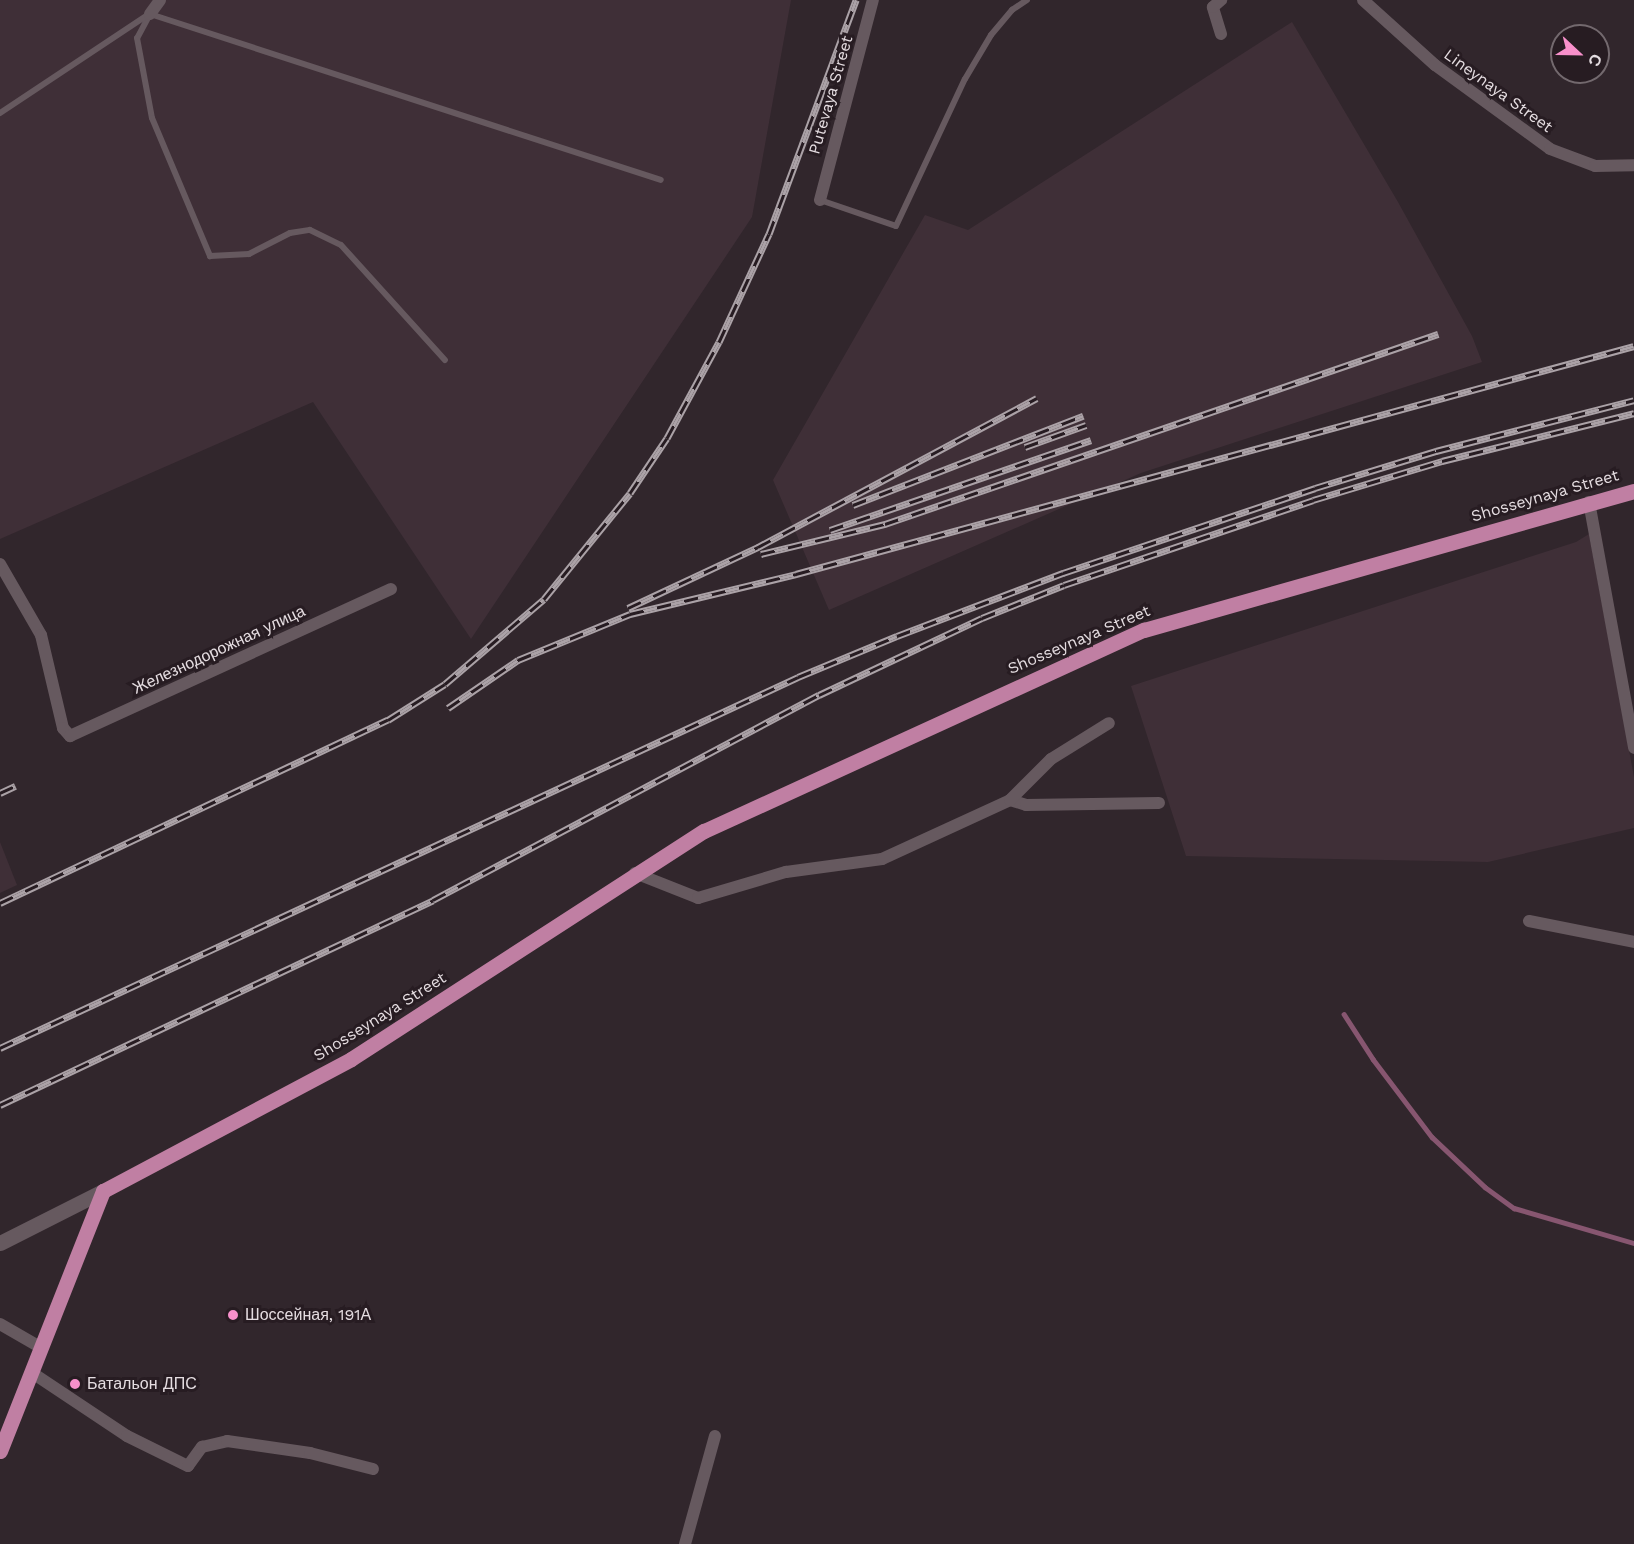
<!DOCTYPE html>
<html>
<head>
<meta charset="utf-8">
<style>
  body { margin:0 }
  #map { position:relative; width:1634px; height:1544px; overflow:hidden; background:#31262c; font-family:"Work Sans",sans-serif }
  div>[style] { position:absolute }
  .built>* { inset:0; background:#3f2f37 }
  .stream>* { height:4.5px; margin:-2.25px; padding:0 2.25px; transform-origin:2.25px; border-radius:2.25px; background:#875670 }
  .lane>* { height:6px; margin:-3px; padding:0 3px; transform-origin:3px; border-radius:3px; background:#66595f }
  .street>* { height:12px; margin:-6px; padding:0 6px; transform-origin:6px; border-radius:6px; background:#66595f }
  .secondary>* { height:15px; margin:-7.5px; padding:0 7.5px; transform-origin:7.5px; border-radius:7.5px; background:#66595f }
  .primary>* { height:15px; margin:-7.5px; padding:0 7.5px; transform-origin:7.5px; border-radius:7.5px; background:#c07fa3 }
  .rail>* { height:7px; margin-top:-3.5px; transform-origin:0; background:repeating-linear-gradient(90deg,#271c22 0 14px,#aba2a7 0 28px); box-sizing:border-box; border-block:2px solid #aba2a7 }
  .dots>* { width:16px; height:16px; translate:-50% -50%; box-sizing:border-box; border:3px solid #271c22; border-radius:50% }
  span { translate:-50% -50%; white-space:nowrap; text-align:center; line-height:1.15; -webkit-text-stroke:6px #271c22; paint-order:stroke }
  .street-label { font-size:16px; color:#e5dde1 }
  .poi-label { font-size:16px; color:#e5dde1 }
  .left { translate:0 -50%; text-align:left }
  .north { position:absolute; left:1550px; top:24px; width:60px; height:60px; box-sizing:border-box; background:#271c22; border:2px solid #73696e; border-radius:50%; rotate:112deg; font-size:16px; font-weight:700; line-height:24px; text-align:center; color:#e5dde1 }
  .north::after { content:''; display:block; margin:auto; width:21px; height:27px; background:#f890cb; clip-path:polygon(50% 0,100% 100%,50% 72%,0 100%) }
</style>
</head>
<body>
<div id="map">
  <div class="built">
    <div style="clip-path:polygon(0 0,791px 0,752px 217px,471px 639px,313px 402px,0 539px)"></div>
    <div style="clip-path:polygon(1292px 22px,1398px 202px,1472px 336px,1482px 362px,1141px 473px,829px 610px,773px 480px,925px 215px,968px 230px)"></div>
    <div style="clip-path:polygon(1589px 534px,1634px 777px,1634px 828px,1488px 862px,1186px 856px,1131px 686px,1576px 542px)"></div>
    <div style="clip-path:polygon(0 842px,17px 885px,0 893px)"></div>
  </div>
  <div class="stream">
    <div style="left:1344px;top:1014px;width:54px;rotate:57.2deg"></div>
    <div style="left:1373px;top:1059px;width:98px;rotate:52.9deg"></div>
    <div style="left:1432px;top:1137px;width:73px;rotate:43.3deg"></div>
    <div style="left:1485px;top:1187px;width:36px;rotate:36deg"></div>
    <div style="left:1514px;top:1208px;width:125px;rotate:16.3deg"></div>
  </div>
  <div class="lane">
    <div style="left:150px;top:14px;width:27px;rotate:118deg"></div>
    <div style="left:137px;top:38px;width:81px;rotate:79.4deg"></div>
    <div style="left:152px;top:118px;width:150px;rotate:67.2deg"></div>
    <div style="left:210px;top:256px;width:39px;rotate:-3deg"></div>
    <div style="left:249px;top:254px;width:46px;rotate:-27.1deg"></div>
    <div style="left:290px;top:233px;width:20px;rotate:-9deg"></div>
    <div style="left:310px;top:230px;width:34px;rotate:26deg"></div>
    <div style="left:341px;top:245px;width:155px;rotate:47.9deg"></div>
    <div style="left:150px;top:14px;width:537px;rotate:18deg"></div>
    <div style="left:0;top:113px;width:179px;rotate:-33.6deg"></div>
    <div style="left:820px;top:200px;width:80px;rotate:18.9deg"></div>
    <div style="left:896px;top:226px;width:162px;rotate:-64.9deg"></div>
    <div style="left:965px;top:79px;width:51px;rotate:-59.4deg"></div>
    <div style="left:991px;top:35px;width:33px;rotate:-50deg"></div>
    <div style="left:1012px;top:10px;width:18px;rotate:-34deg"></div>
  </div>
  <div class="street">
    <div style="left:1363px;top:0;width:97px;rotate:42.1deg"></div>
    <div style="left:1435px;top:65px;width:142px;rotate:36.1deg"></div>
    <div style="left:1550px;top:149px;width:48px;rotate:20.7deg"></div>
    <div style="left:1595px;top:166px;width:39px;rotate:-1deg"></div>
    <div style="left:150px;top:14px;width:17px;rotate:-54deg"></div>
    <div style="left:1221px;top:34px;width:28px;rotate:-107deg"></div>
    <div style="left:1213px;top:7px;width:11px;rotate:-41deg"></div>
    <div style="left:820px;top:200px;width:207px;rotate:-75.2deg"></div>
    <div style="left:1589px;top:502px;width:250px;rotate:79.6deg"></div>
    <div style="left:0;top:564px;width:82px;rotate:60deg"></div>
    <div style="left:41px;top:635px;width:96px;rotate:76.7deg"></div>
    <div style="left:63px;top:728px;width:11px;rotate:49deg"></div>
    <div style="left:70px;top:736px;width:353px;rotate:-24.6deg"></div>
    <div style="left:1010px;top:800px;width:17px;rotate:17deg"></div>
    <div style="left:1026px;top:805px;width:133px;rotate:-0.9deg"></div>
    <div style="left:635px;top:873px;width:68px;rotate:21.6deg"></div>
    <div style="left:698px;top:898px;width:92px;rotate:-16.5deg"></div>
    <div style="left:786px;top:872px;width:97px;rotate:-7.7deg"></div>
    <div style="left:882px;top:859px;width:141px;rotate:-24.7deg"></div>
    <div style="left:1010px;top:800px;width:58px;rotate:-45deg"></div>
    <div style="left:1051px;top:759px;width:68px;rotate:-31.8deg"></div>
    <div style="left:1529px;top:921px;width:107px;rotate:11.3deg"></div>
    <div style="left:0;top:1324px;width:46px;rotate:29.9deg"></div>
    <div style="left:31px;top:1372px;width:115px;rotate:33.7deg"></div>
    <div style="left:127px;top:1436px;width:68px;rotate:26.2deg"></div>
    <div style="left:188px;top:1466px;width:24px;rotate:-54deg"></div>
    <div style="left:202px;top:1447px;width:26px;rotate:-13deg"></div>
    <div style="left:227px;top:1441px;width:84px;rotate:8.2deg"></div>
    <div style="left:310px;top:1453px;width:65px;rotate:14.3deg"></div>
    <div style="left:685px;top:1544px;width:112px;rotate:-74.5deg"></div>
  </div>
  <div class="secondary">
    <div style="left:0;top:1243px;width:115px;rotate:-26.8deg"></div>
  </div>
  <div class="primary">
    <div style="left:0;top:1451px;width:280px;rotate:-68.4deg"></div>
    <div style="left:103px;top:1191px;width:281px;rotate:-28deg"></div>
    <div style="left:351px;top:1059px;width:420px;rotate:-32.9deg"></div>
    <div style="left:704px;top:831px;width:484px;rotate:-24.6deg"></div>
    <div style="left:1144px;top:630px;width:509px;rotate:-15.84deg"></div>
  </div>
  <div class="rail">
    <div style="left:1025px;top:447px;width:65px;rotate:-19.8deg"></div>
    <div style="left:853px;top:505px;width:247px;rotate:-21.2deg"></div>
    <div style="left:830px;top:530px;width:276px;rotate:-19deg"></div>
    <div style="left:761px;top:554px;width:128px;rotate:-13.6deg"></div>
    <div style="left:885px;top:524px;width:585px;rotate:-18.96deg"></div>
    <div style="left:628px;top:608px;width:144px;rotate:-25.1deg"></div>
    <div style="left:758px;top:547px;width:316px;rotate:-28.1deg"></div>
    <div style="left:448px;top:708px;width:85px;rotate:-34.4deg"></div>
    <div style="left:518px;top:660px;width:121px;rotate:-22.3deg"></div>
    <div style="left:630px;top:614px;width:171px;rotate:-13.5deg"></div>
    <div style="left:796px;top:574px;width:868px;rotate:-15.22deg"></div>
    <div style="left:0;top:793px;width:17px;rotate:-25deg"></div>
    <div style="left:0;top:903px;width:429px;rotate:-25.3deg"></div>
    <div style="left:388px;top:720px;width:67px;rotate:-32.3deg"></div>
    <div style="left:445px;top:684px;width:130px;rotate:-40.6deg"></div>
    <div style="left:544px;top:599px;width:136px;rotate:-50.9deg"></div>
    <div style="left:630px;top:493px;width:66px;rotate:-56.1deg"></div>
    <div style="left:667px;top:438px;width:109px;rotate:-61.6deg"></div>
    <div style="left:719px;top:342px;width:119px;rotate:-65.2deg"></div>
    <div style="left:769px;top:234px;width:250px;rotate:-69.6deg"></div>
    <div style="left:0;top:1048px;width:880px;rotate:-24.93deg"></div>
    <div style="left:798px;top:677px;width:107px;rotate:-22.5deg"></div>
    <div style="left:897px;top:636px;width:178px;rotate:-20.8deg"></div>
    <div style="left:1063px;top:573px;width:266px;rotate:-18.6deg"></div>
    <div style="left:1315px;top:488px;width:127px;rotate:-17deg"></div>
    <div style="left:1436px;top:451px;width:204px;rotate:-14.4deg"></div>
    <div style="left:0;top:1105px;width:479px;rotate:-25.3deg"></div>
    <div style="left:433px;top:900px;width:437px;rotate:-28deg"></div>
    <div style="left:819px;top:695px;width:180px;rotate:-25.3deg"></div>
    <div style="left:982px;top:618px;width:88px;rotate:-21.9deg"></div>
    <div style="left:1064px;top:585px;width:263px;rotate:-18.8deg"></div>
    <div style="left:1313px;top:500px;width:135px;rotate:-16.8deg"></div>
    <div style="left:1442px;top:461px;width:198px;rotate:-14deg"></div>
  </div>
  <div class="dots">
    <div style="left:233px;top:1315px;background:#f890cb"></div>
    <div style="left:75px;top:1384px;background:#f890cb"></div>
  </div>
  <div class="street-label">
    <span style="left:1498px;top:91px;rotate:36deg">Lineynaya Street</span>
    <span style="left:831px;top:95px;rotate:-74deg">Putevaya Street</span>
    <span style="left:1545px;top:496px;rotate:-16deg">Shosseynaya Street</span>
    <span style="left:1079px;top:640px;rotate:-23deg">Shosseynaya Street</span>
    <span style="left:219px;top:650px;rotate:-25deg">Железнодорожная улица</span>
    <span style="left:380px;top:1017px;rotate:-32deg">Shosseynaya Street</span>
  </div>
  <div class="poi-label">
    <span class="left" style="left:245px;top:1315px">Шоссейная, 191А</span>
    <span class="left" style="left:87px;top:1384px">Батальон ДПС</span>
  </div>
  <div class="north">С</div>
</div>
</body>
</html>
